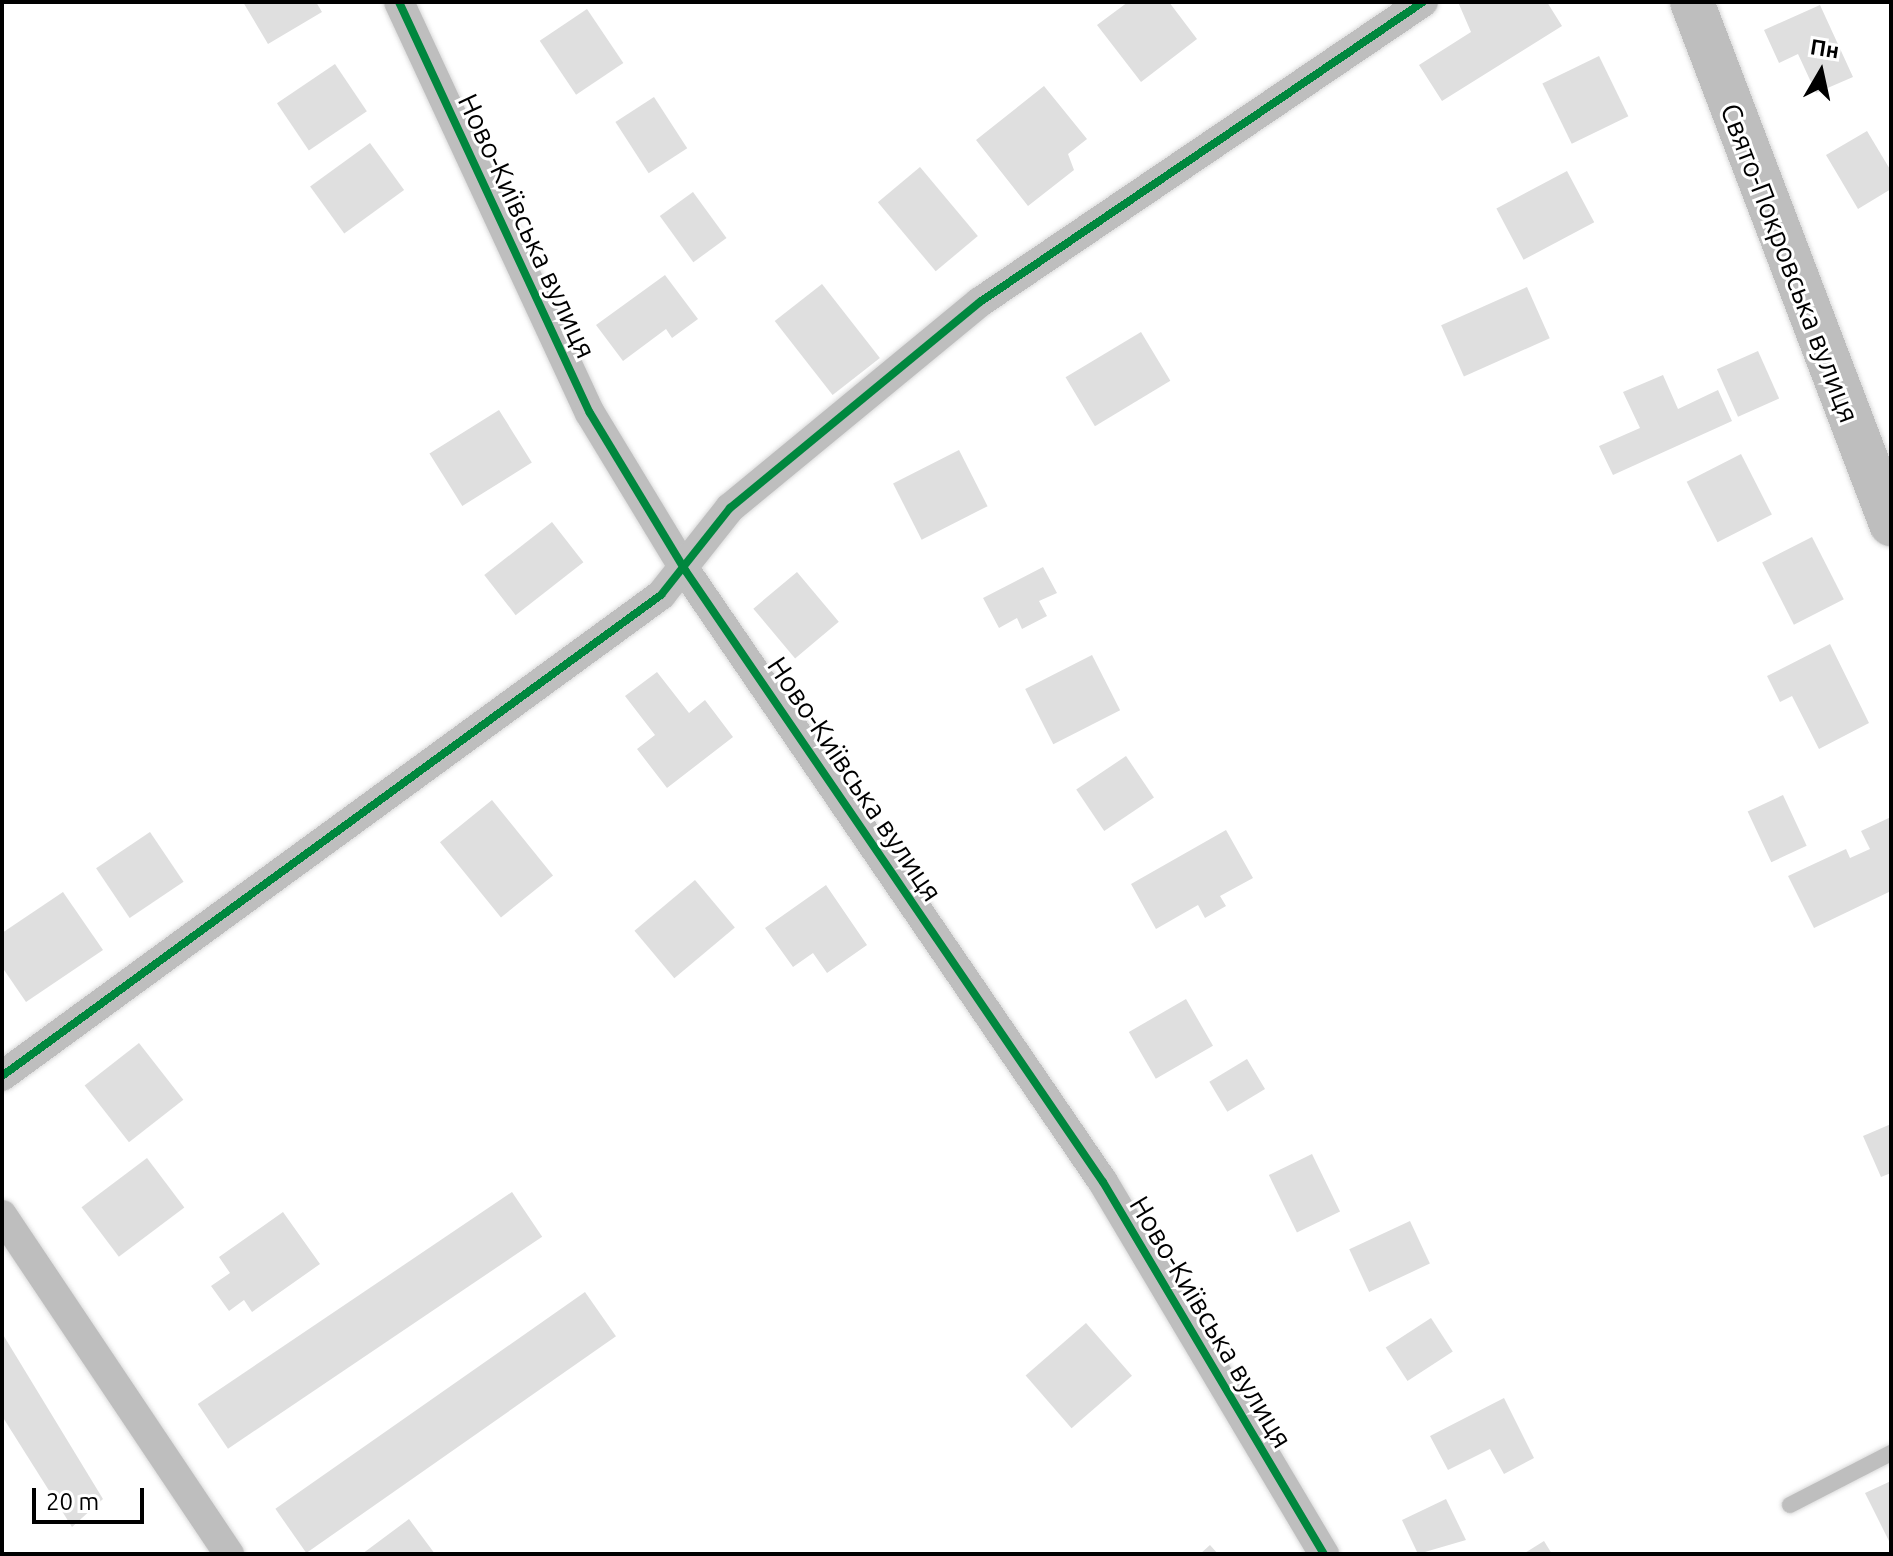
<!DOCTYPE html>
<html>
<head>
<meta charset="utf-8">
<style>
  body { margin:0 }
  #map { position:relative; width:1893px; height:1556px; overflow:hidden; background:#fff; font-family:Ubuntu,sans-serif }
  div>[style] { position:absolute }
  .building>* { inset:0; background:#dfdfdf; transform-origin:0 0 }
  .roads { filter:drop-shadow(0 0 2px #dbdbdb) drop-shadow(0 0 2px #dbdbdb) }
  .lane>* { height:16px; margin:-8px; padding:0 8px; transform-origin:8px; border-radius:8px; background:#bebebe }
  .street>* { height:30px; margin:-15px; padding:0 15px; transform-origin:15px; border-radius:15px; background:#bebebe }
  .primary>* { height:44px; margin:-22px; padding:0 22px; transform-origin:22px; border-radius:22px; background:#bebebe }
  .cycleway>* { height:8px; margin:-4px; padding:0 4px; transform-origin:4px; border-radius:4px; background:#00873e }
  span { translate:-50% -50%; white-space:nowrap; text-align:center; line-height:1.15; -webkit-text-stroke:6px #fff; paint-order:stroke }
  .street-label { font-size:28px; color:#000 }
  .frame { position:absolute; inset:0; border:4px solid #000; pointer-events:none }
  .north { position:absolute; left:1781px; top:32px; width:80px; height:80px; -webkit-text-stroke:6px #fff; paint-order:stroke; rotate:9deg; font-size:22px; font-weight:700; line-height:32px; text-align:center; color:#000 }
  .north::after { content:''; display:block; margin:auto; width:28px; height:36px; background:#000; clip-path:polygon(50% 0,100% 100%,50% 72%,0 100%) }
  .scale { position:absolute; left:32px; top:1488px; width:112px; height:36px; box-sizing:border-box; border:4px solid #000; border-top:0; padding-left:10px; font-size:24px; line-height:28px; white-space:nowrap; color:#000; -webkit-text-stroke:6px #fff; paint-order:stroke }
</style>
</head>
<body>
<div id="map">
  <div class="building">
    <div style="clip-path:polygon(243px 2px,316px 2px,322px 12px,268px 44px)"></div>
    <div style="clip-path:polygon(1128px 2px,1169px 2px,1197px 39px,1141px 82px,1097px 25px)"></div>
    <div style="clip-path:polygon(1458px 2px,1547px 2px,1562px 26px,1442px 101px,1419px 65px,1471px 32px)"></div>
    <div style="clip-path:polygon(1820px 5px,1853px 77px,1816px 93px,1798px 54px,1779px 63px,1764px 30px)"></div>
    <div style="left:587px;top:9px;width:65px;height:57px;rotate:56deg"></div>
    <div style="left:1599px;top:56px;width:67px;height:63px;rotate:64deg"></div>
    <div style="left:335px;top:64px;width:57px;height:70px;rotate:56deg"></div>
    <div style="clip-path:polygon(1044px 86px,1087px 139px,1068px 154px,1074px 170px,1028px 206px,976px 140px)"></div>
    <div style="left:654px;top:97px;width:61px;height:46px;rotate:57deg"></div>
    <div style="clip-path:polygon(1867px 131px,1891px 171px,1891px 189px,1858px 209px,1826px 155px)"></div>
    <div style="left:370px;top:143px;width:58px;height:74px;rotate:54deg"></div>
    <div style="left:920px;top:167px;width:90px;height:55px;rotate:50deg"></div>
    <div style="left:1567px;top:171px;width:58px;height:80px;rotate:62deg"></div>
    <div style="left:693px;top:192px;width:57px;height:41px;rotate:54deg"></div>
    <div style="clip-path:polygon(665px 275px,698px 319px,672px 338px,666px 329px,623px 361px,596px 325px)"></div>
    <div style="left:822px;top:284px;width:94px;height:60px;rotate:52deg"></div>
    <div style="left:1527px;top:287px;width:56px;height:94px;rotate:66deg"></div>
    <div style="left:1141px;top:332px;width:57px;height:88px;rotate:59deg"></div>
    <div style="left:1758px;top:351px;width:52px;height:45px;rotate:66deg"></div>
    <div style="clip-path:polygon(1663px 375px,1678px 409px,1718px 390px,1732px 421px,1613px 475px,1599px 446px,1640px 428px,1623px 392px)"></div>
    <div style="left:499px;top:410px;width:62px;height:82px;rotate:58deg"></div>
    <div style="left:959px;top:450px;width:63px;height:74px;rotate:63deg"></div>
    <div style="left:1741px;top:454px;width:68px;height:61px;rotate:63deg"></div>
    <div style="left:552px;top:522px;width:51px;height:86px;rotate:52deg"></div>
    <div style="left:1812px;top:537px;width:70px;height:56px;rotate:63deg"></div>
    <div style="clip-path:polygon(1043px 567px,1057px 593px,1039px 601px,1047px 616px,1022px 629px,1017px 618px,999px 628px,983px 598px)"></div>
    <div style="left:797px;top:572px;width:65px;height:57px;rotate:50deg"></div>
    <div style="clip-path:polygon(1830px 644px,1869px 723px,1819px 749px,1792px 696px,1780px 702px,1767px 676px)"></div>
    <div style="left:1092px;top:655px;width:62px;height:75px;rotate:63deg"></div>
    <div style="clip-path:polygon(657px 672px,689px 713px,705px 700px,733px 737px,667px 788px,637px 749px,655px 735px,625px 696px)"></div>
    <div style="left:1126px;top:756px;width:50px;height:60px;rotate:56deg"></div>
    <div style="left:1783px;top:795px;width:56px;height:39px;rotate:65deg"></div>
    <div style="left:492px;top:800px;width:97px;height:67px;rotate:51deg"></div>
    <div style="clip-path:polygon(1891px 817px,1891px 891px,1814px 928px,1788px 876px,1846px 849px,1850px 858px,1870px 849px,1861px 831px)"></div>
    <div style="clip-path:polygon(1226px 830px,1253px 878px,1220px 896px,1226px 906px,1205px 918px,1198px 905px,1156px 929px,1131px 884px)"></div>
    <div style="left:150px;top:832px;width:60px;height:65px;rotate:56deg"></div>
    <div style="left:695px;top:880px;width:62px;height:79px;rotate:50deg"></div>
    <div style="clip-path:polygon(826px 885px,867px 945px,827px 973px,813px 953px,793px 967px,765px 928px)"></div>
    <div style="clip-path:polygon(63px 892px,103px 950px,26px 1002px,2px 967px,2px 933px)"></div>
    <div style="left:1186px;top:999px;width:54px;height:66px;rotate:60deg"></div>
    <div style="left:139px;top:1043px;width:72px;height:69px;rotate:52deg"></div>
    <div style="left:1247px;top:1059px;width:35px;height:44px;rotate:59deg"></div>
    <div style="clip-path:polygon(1891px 1124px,1891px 1173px,1881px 1177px,1863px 1136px)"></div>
    <div style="left:1312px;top:1154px;width:64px;height:48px;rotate:64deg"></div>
    <div style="left:147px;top:1158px;width:62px;height:82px;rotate:53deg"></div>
    <div style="left:512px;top:1192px;width:54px;height:379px;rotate:56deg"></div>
    <div style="clip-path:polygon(283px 1212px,320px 1264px,252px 1312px,244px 1300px,229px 1311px,211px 1286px,230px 1273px,219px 1257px)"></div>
    <div style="left:1410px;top:1221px;width:47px;height:67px;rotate:65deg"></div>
    <div style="left:585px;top:1292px;width:54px;height:378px;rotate:55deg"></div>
    <div style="left:1431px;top:1318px;width:40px;height:54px;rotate:57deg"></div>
    <div style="left:1086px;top:1323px;width:70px;height:80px;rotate:49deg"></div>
    <div style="clip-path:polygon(2px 1333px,103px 1499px,72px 1527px,2px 1416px)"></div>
    <div style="clip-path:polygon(1504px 1398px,1534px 1458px,1504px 1474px,1490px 1449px,1448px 1470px,1430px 1436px)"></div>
    <div style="clip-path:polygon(1891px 1481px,1891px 1545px,1865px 1493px)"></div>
    <div style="clip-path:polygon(1446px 1499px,1466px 1540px,1418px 1554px,1402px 1520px)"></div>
    <div style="clip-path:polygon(409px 1519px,435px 1554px,362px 1554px)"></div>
    <div style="clip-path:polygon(1544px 1541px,1552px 1554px,1523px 1554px)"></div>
    <div style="clip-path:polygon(1210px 1545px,1218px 1554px,1200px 1554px)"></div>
  </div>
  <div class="roads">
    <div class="lane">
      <div style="left:1790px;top:1505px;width:114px;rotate:-27.2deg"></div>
    </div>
    <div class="street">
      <div style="left:399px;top:2px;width:453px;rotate:65.1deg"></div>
      <div style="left:590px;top:413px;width:184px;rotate:58.8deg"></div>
      <div style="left:685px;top:570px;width:741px;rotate:55.67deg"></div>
      <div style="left:1103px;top:1182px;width:433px;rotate:59.3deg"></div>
      <div style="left:2px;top:1076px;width:816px;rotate:-36.13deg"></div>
      <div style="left:661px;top:595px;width:111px;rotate:-51.6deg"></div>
      <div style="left:730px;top:508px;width:324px;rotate:-39.5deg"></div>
      <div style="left:980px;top:302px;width:535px;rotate:-34.11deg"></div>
      <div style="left:2px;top:1215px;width:408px;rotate:56.2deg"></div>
    </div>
    <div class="primary">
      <div style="left:1692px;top:2px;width:559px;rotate:69.13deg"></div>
    </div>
  </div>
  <div class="cycleway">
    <div style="left:399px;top:2px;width:453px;rotate:65.1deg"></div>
    <div style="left:590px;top:413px;width:184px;rotate:58.8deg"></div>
    <div style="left:685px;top:570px;width:741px;rotate:55.67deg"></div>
    <div style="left:1103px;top:1182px;width:433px;rotate:59.3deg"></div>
    <div style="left:2px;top:1076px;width:816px;rotate:-36.13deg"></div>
    <div style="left:661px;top:595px;width:111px;rotate:-51.6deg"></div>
    <div style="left:730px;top:508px;width:324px;rotate:-39.5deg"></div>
    <div style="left:980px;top:302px;width:535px;rotate:-34.11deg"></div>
  </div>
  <div class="street-label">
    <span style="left:527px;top:226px;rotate:65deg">Ново-Київська вулиця</span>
    <span style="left:1790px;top:263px;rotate:69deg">Свято-Покровська вулиця</span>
    <span style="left:855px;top:779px;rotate:56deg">Ново-Київська вулиця</span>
    <span style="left:1211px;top:1322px;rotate:59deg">Ново-Київська вулиця</span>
  </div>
  <div class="frame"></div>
  <div class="north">Пн</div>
  <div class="scale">20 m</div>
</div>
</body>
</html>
